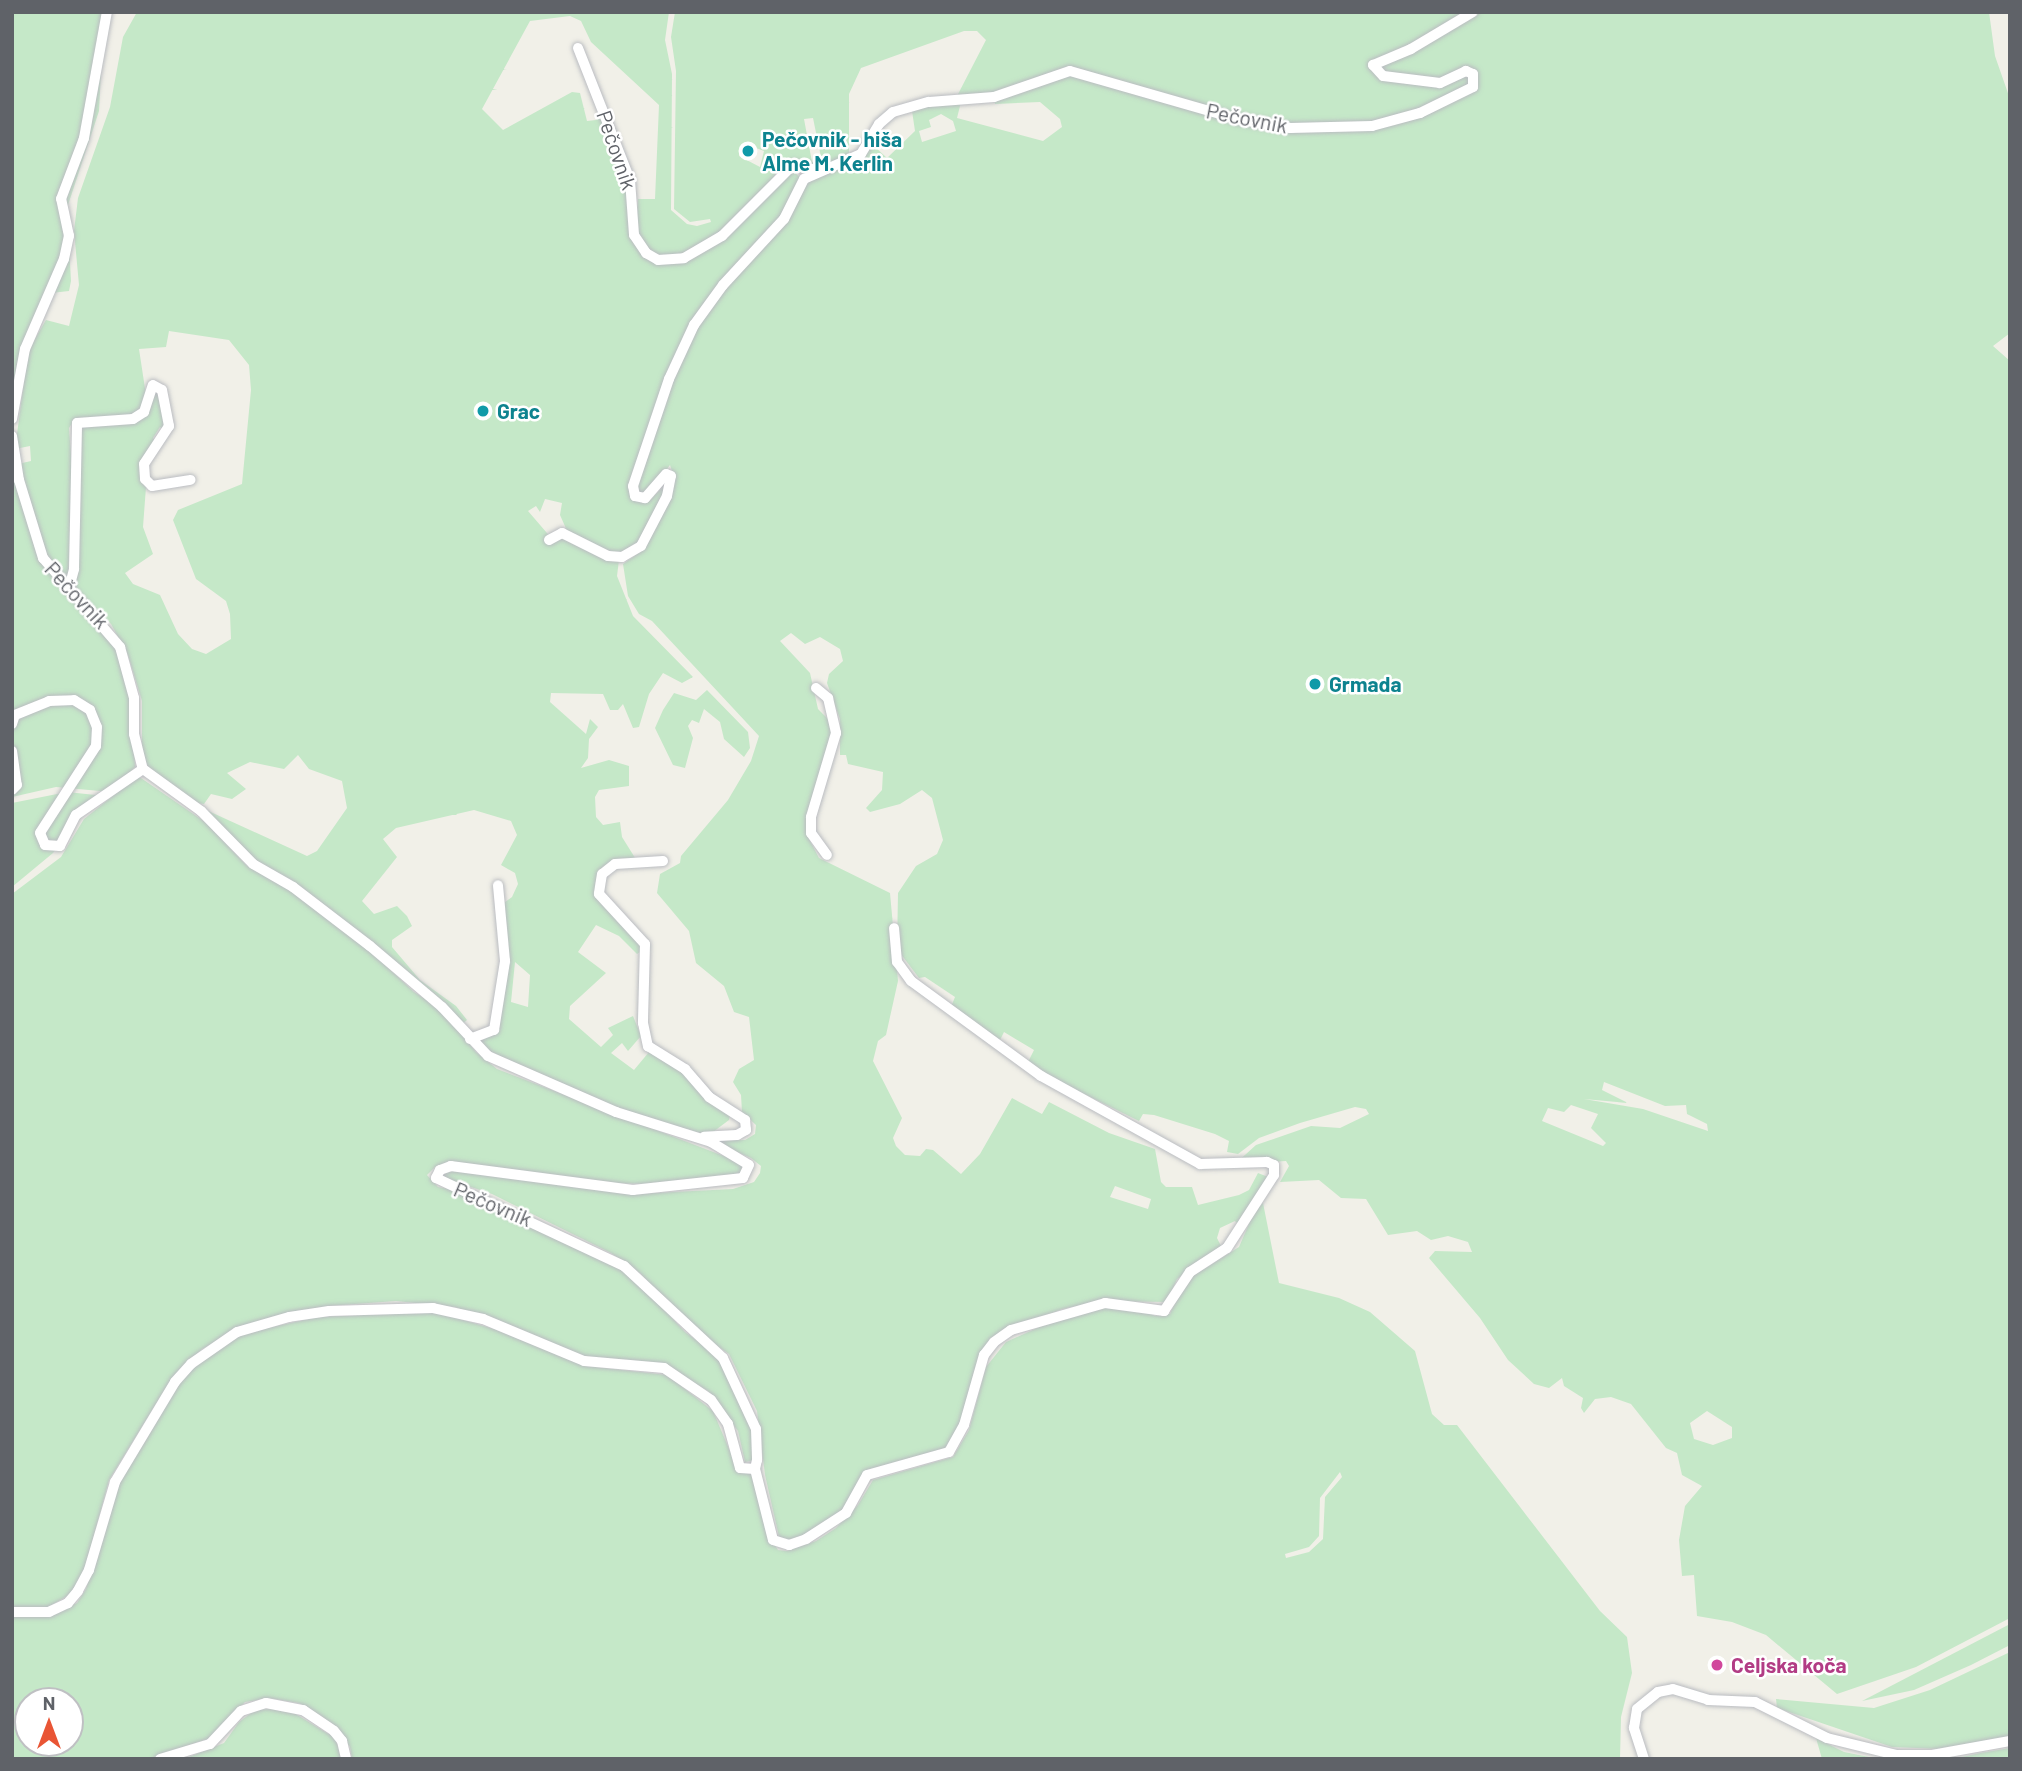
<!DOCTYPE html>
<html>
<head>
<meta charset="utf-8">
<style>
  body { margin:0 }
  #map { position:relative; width:2022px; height:1771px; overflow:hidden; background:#f1f0e8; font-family:Barlow,sans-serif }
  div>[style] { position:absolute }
  .green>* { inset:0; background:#c5e8c8 }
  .roads { filter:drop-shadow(0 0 2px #babcc1) drop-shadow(0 0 2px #babcc1) }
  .street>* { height:10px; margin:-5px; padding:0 5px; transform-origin:5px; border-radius:5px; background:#fff }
  .dots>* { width:19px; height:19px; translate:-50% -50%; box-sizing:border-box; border:4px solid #fff; border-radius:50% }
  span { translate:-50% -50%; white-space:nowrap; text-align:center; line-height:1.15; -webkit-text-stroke:5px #fff; paint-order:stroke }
  .street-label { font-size:21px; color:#5f6268 }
  .culture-label { font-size:21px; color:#0d838f; font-weight:700 }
  .left { translate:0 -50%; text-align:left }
  .hotel-label { font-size:21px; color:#b23c85; font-weight:700 }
  .frame { position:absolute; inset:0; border:14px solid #5f6268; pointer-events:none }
  .north { position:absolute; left:14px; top:1687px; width:70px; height:70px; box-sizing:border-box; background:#fff; border:2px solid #bfc0c3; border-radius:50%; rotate:0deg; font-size:19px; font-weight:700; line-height:28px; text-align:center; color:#5f6268 }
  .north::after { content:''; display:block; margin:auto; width:24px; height:32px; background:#e95535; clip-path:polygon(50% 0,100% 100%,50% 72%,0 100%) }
</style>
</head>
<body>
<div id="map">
  <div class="green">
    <div style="clip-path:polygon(12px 12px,104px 12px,99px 111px,67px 208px,71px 281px,69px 291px,51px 293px,12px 397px)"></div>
    <div style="clip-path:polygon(evenodd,137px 12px,669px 12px,665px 40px,672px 74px,671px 210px,687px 224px,697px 226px,711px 222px,710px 219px,690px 222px,674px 209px,676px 71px,671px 37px,675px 12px,1989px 12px,1995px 56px,2010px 99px,2010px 333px,1993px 346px,2010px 361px,2010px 1618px,1916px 1667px,1837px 1694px,1766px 1635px,1732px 1622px,1697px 1616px,1694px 1575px,1682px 1576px,1679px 1540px,1685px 1506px,1702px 1486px,1682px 1475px,1677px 1453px,1666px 1448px,1631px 1404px,1611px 1397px,1595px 1399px,1584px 1413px,1581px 1408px,1583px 1398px,1564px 1386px,1562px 1378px,1549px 1388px,1534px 1384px,1508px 1360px,1480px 1318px,1429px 1258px,1435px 1251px,1472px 1252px,1468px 1242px,1448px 1236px,1431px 1240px,1417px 1231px,1388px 1235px,1366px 1199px,1341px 1198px,1319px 1180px,1280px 1182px,1289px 1166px,1286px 1161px,1235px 1164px,1256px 1145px,1311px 1126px,1340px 1128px,1369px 1114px,1366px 1109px,1355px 1107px,1300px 1123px,1259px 1138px,1238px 1154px,1227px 1152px,1229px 1141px,1215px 1134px,1154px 1115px,1143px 1114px,1139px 1121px,1054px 1079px,1028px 1062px,1034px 1050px,1004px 1032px,1000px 1040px,951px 1007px,955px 997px,925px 977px,919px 978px,897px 949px,898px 893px,916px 866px,937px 854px,943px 840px,932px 798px,922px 790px,900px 804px,870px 812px,866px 808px,882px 790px,883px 772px,848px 764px,846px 755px,840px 755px,840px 719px,827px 683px,829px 674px,843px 661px,840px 649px,820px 637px,805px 644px,791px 633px,780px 641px,810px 673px,818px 709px,833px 724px,835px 733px,834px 756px,808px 837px,819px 858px,890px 893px,898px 981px,886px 1035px,878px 1041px,873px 1061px,902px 1118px,893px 1138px,896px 1146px,905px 1155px,920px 1156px,926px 1149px,933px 1150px,961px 1174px,980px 1154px,1012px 1098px,1042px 1114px,1049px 1102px,1109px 1133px,1155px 1149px,1161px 1182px,1166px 1187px,1192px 1187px,1198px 1205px,1239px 1195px,1249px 1190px,1258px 1173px,1268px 1177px,1240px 1226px,1235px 1221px,1220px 1228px,1217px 1238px,1221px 1246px,1177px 1279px,1167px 1302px,1101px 1301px,1062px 1309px,1000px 1335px,984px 1352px,963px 1425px,950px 1452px,868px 1470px,860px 1478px,850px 1505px,831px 1522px,798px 1542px,780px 1541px,765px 1475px,757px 1411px,729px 1354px,689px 1326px,640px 1273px,611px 1253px,492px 1194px,444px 1178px,443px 1174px,455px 1170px,633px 1194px,733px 1189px,754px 1182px,760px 1173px,761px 1166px,751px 1158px,721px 1145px,721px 1140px,745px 1140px,755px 1134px,756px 1125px,742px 1112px,741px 1095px,733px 1082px,739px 1069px,754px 1060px,749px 1017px,734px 1012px,724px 986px,696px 963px,689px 931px,657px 893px,660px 874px,680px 863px,681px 856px,728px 800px,751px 761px,759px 736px,652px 621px,639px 614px,628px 596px,623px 564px,643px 550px,671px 499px,674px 477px,670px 465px,648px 494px,641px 496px,636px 491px,639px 478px,670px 383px,697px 325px,735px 273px,785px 222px,810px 176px,841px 168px,873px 145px,887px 158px,915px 131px,912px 111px,933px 103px,961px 102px,957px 118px,1043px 141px,1062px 127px,1060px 119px,1040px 102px,995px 104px,994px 99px,1068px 74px,997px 94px,956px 98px,986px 40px,977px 31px,964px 31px,861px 68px,849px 94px,849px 160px,829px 167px,779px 163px,774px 178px,742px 216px,727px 230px,672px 259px,653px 256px,644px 249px,636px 229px,638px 199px,655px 199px,659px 105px,591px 42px,581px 21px,570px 16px,530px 21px,482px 109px,503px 130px,572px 92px,580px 93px,587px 121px,596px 120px,603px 111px,631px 188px,634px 240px,648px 259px,658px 263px,680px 262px,725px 237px,786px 172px,791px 170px,800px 177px,780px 222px,731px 271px,694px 320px,665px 380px,629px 492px,639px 502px,650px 500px,668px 482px,636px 547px,615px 555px,597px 550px,568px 533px,560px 515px,562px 503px,545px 499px,540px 512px,536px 506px,528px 511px,553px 540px,565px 536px,596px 554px,619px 560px,617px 576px,633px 616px,693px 677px,682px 683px,663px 673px,649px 694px,639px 727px,633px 728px,623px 704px,618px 710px,610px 710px,603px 694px,551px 693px,550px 702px,586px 734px,590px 719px,598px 727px,589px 739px,588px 758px,581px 768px,609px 760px,629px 766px,629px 786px,599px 790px,595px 797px,596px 817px,603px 825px,620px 822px,622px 837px,637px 861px,608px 866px,595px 883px,600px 903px,641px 942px,643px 950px,637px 954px,619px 936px,596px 925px,578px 952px,606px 973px,570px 1006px,569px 1019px,601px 1047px,613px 1035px,608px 1028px,633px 1016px,641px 1036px,628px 1051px,622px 1043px,611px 1053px,634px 1070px,649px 1052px,684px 1072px,703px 1095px,730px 1114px,729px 1120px,713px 1132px,700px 1133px,619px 1110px,546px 1080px,477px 1044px,500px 1027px,498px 1005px,507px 963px,501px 905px,512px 897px,518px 884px,515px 873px,501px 865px,517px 835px,511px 821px,474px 810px,396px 828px,383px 839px,397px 857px,362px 901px,374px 914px,397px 906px,407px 916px,412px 926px,392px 940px,392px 947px,420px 980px,456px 1006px,467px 1020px,462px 1024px,445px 1003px,411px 980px,374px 943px,297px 885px,252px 859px,204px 809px,307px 856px,317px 851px,347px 808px,342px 781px,309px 769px,298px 755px,284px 769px,250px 762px,227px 773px,246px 789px,232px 799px,211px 794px,204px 804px,197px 803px,152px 772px,142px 756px,142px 701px,128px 655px,111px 624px,76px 587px,76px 430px,87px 421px,138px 419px,147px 411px,153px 390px,161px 396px,165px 430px,160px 427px,153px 438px,157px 443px,141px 469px,146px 487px,143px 527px,153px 554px,125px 573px,133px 584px,160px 595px,178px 634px,192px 649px,206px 654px,231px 639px,230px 614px,226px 601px,196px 579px,173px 520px,178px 510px,242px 484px,251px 390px,249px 365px,229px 340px,169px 331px,166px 347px,139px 349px,146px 395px,144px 406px,135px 415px,74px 420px,69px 428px,73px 482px,68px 578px,52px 568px,47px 557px,18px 464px,31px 461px,30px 446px,15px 449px,28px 351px,46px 320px,69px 326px,79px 285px,74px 231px,78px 198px,110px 107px,123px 37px,137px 12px,941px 114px,953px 121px,956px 131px,922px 142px,919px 131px,931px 127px,929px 120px,941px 114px,137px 12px,813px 118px,822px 162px,812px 162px,804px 119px,813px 118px,137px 12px,743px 143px,764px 151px,760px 167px,739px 156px,743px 143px,137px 12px,515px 962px,530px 975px,528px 1007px,511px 1002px,515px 962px,137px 12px,1604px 1082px,1665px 1106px,1686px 1105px,1687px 1114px,1707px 1124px,1708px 1131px,1643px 1109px,1584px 1099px,1628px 1103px,1602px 1090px,1604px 1082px,137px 12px,1571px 1105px,1598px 1114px,1591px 1128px,1606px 1143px,1603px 1146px,1542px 1121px,1548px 1108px,1564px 1112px,1571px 1105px,137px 12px,1115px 1186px,1151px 1199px,1148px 1209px,1110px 1197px,1115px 1186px,137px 12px,1707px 1411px,1732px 1427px,1732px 1438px,1713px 1445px,1694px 1439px,1690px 1423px,1707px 1411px)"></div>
    <div style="clip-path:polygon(12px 470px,39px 561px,104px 628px,121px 658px,133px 707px,135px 767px,111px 792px,56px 787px,12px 797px)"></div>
    <div style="clip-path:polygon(707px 690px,748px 732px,750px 748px,744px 757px,724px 739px,720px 722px,704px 709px,699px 723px,692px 720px,688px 726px,693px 738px,685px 768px,673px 765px,655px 728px,663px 710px,674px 693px,696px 700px)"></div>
    <div style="clip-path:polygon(138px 776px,205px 822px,247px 866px,292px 890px,368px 949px,414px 992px,438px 1007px,476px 1052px,497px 1069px,742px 1163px,743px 1173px,658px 1184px,601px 1183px,464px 1163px,436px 1166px,427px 1175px,438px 1187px,474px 1194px,607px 1260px,636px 1280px,685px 1332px,721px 1358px,751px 1429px,755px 1460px,745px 1462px,738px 1431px,708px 1391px,667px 1367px,590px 1358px,455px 1307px,396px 1301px,328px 1306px,237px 1330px,202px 1349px,170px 1381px,109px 1480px,82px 1579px,72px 1593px,45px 1609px,12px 1609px,12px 894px,61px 857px,84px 819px)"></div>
    <div style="clip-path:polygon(67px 792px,105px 796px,91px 803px,53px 853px,12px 887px,12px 803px)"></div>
    <div style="clip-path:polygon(evenodd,1263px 1203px,1279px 1283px,1339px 1298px,1370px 1312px,1415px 1351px,1432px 1414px,1444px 1425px,1457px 1425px,1600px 1611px,1627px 1637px,1632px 1673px,1621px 1717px,1620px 1759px,352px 1759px,350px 1747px,334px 1725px,299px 1703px,269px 1698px,245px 1702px,210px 1738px,148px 1759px,12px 1759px,12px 1616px,46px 1617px,77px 1603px,86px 1589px,115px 1487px,175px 1385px,190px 1368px,236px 1335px,318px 1317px,435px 1312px,494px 1329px,586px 1366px,667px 1375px,713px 1411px,737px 1468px,757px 1477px,772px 1541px,778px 1550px,787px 1551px,816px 1541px,836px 1528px,858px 1505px,873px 1480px,953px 1457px,969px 1430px,986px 1367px,1006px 1342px,1064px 1316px,1105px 1305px,1142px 1309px,1155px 1316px,1170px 1314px,1179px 1293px,1193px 1276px,1239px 1247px,1254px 1212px,1263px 1203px,1340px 1472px,1342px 1477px,1325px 1497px,1323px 1539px,1309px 1552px,1286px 1558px,1285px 1554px,1309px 1547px,1319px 1536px,1320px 1498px,1340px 1472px,1263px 1203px,28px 1701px,70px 1701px,70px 1743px,28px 1743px,28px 1701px)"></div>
    <div style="clip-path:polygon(2010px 1624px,2010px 1645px,1971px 1665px,1914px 1690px,1862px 1701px)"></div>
    <div style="clip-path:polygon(2010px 1652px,2010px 1738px,1941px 1749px,1892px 1747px,1777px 1708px,1776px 1699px,1874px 1708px,1930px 1690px)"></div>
    <div style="clip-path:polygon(274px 1709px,294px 1713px,335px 1738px,342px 1759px,184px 1759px,224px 1743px,239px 1722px,255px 1710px)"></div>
    <div style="clip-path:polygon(1816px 1738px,1844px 1752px,1879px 1759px,1822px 1759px)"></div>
    <div style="clip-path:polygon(2010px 1748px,2010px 1759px,1953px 1759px,1980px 1753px)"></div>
  </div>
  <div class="roads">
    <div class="street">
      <div style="left:578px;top:48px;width:142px;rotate:68.5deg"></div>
      <div style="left:630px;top:180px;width:55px;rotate:85.8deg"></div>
      <div style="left:634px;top:235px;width:22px;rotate:56deg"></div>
      <div style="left:646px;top:253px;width:14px;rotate:30deg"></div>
      <div style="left:658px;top:260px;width:26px;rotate:-4deg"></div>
      <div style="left:684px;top:258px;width:44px;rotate:-30.1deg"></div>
      <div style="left:722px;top:236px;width:100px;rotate:-45deg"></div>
      <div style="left:793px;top:165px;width:25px;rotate:12deg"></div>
      <div style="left:12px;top:419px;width:71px;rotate:-79.5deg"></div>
      <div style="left:25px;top:349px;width:98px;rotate:-66.6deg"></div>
      <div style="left:64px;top:259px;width:24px;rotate:-78deg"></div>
      <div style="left:69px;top:236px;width:38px;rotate:-102deg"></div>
      <div style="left:61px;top:199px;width:65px;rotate:-69.3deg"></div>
      <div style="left:84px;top:138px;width:128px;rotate:-79.7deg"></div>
      <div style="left:12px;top:436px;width:45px;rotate:81deg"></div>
      <div style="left:19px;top:480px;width:82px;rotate:72.9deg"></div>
      <div style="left:43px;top:558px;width:118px;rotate:49.1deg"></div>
      <div style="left:120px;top:647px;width:53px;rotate:74.6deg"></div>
      <div style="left:134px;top:698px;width:36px;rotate:90deg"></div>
      <div style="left:134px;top:734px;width:36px;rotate:76deg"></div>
      <div style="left:143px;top:769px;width:72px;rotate:35.9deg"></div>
      <div style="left:201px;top:811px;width:74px;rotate:45.5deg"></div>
      <div style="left:253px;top:864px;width:46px;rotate:29.9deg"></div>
      <div style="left:293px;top:887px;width:97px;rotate:37.5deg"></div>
      <div style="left:370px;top:946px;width:94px;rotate:40.3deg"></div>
      <div style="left:442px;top:1007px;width:67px;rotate:46.8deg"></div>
      <div style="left:488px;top:1056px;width:140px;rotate:23.6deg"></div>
      <div style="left:616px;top:1112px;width:100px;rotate:17.5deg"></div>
      <div style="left:711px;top:1142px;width:44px;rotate:31.2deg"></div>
      <div style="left:749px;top:1165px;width:14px;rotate:115deg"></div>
      <div style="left:743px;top:1178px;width:111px;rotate:173.8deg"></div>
      <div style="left:633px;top:1190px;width:184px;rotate:-172.5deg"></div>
      <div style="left:451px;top:1166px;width:12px;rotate:160deg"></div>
      <div style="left:440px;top:1170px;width:9px;rotate:117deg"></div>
      <div style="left:436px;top:1178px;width:208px;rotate:25.1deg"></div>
      <div style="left:624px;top:1266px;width:135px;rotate:42.9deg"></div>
      <div style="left:723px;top:1358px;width:78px;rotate:65.1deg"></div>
      <div style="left:756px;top:1429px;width:31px;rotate:88deg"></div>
      <div style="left:757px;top:1460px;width:9px;rotate:103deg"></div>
      <div style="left:755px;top:1469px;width:15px;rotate:-176deg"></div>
      <div style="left:740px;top:1468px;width:46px;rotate:-105.3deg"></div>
      <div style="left:728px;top:1424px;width:29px;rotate:-125deg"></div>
      <div style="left:711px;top:1400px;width:57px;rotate:-145.8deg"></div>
      <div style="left:664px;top:1368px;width:80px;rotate:-175deg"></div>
      <div style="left:584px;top:1361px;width:109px;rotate:-157.4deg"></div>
      <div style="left:483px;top:1319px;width:51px;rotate:-167.6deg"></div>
      <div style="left:433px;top:1308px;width:104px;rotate:178.3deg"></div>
      <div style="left:329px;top:1311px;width:40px;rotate:171.5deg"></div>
      <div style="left:289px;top:1317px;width:54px;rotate:163.9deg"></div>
      <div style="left:237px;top:1332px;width:56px;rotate:145.2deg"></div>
      <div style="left:191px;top:1364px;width:24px;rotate:132deg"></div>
      <div style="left:175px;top:1382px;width:117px;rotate:121deg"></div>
      <div style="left:115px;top:1482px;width:92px;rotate:106.5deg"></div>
      <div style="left:89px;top:1570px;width:24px;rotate:118deg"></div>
      <div style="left:78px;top:1591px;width:16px;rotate:130deg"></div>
      <div style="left:68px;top:1603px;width:21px;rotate:155deg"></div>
      <div style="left:49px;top:1612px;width:37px;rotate:180deg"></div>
      <div style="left:549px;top:540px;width:15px;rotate:-28deg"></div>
      <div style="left:562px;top:533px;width:51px;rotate:26.6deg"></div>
      <div style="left:608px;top:556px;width:14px;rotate:4deg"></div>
      <div style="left:622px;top:557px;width:22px;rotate:-30deg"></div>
      <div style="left:641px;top:546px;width:56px;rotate:-62.5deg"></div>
      <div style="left:667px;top:496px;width:20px;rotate:-79deg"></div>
      <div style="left:671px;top:476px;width:5px;rotate:-158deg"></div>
      <div style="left:666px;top:474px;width:32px;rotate:131deg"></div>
      <div style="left:645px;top:498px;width:10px;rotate:-169deg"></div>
      <div style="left:635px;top:496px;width:10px;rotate:-101deg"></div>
      <div style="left:633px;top:486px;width:113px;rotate:-71.4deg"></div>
      <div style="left:669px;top:379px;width:60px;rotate:-65.2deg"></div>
      <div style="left:694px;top:325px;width:49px;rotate:-54.1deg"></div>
      <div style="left:723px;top:285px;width:90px;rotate:-47.3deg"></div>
      <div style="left:784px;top:219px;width:45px;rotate:-63.4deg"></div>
      <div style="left:804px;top:179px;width:62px;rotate:-23.7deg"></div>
      <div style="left:861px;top:154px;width:35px;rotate:-59deg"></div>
      <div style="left:879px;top:124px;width:18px;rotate:-41deg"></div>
      <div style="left:893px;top:112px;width:37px;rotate:-16deg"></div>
      <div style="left:929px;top:102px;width:65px;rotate:-4.4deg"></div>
      <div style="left:994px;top:97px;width:80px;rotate:-18.9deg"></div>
      <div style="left:1070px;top:71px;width:174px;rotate:16deg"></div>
      <div style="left:1237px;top:119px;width:54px;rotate:9.6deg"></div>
      <div style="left:1290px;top:128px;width:82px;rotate:-1.4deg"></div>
      <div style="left:1372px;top:126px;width:50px;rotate:-15.2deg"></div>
      <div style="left:1420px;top:113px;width:59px;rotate:-26.1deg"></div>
      <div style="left:1473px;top:87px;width:13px;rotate:-90deg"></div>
      <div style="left:1473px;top:74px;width:8px;rotate:-157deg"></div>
      <div style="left:1466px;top:71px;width:29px;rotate:155deg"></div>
      <div style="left:1440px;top:83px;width:57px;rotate:-173deg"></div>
      <div style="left:1383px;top:76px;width:15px;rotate:-132deg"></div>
      <div style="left:1373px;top:65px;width:41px;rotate:-22.8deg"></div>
      <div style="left:1411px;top:49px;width:72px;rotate:-30.8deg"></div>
      <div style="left:69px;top:588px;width:20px;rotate:-75deg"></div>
      <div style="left:74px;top:569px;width:146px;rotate:-88.8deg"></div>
      <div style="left:77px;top:423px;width:56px;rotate:-4.1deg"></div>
      <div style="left:133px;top:419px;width:13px;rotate:-32deg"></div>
      <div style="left:144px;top:412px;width:28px;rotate:-72deg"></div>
      <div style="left:153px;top:385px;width:10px;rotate:29deg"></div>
      <div style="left:162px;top:390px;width:37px;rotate:79deg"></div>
      <div style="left:169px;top:426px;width:45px;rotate:123.3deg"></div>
      <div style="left:144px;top:464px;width:15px;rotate:86deg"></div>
      <div style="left:145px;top:479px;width:10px;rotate:45deg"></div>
      <div style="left:152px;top:486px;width:39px;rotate:-9deg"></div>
      <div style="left:816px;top:688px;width:16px;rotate:40deg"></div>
      <div style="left:828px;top:698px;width:36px;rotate:77deg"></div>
      <div style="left:836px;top:733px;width:88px;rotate:106.6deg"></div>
      <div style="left:811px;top:817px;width:16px;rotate:90deg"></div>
      <div style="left:811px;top:833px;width:27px;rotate:54deg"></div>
      <div style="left:12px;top:724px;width:9px;rotate:-72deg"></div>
      <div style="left:15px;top:715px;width:37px;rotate:-22deg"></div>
      <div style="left:49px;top:701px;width:25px;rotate:-2deg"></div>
      <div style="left:74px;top:700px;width:19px;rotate:32deg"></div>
      <div style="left:90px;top:710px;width:18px;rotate:68deg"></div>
      <div style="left:97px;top:727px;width:19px;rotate:93deg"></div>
      <div style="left:96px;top:746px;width:103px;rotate:122.8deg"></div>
      <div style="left:40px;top:833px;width:13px;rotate:67deg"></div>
      <div style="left:45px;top:845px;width:15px;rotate:4deg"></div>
      <div style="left:60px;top:846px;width:35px;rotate:-63deg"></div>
      <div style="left:76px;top:815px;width:81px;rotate:-34.5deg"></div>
      <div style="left:12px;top:751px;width:34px;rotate:82deg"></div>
      <div style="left:17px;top:785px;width:7px;rotate:135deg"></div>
      <div style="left:663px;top:861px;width:48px;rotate:176.4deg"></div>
      <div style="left:615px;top:864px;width:16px;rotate:142deg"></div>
      <div style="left:602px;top:874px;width:20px;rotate:99deg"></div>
      <div style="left:599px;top:894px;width:68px;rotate:47.4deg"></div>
      <div style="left:645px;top:944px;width:79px;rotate:91.5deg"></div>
      <div style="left:643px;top:1023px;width:24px;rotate:78deg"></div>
      <div style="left:648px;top:1046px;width:44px;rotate:31.9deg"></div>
      <div style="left:685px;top:1069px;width:37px;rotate:49deg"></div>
      <div style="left:709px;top:1097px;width:43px;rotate:32.6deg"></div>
      <div style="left:745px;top:1120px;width:10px;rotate:84deg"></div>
      <div style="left:746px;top:1130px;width:10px;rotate:151deg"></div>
      <div style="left:737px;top:1135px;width:33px;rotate:177deg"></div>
      <div style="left:470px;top:1039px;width:26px;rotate:-21deg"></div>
      <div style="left:494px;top:1030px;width:70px;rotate:-80.9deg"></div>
      <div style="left:505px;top:961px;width:76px;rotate:-95.3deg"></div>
      <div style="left:755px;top:1469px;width:73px;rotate:75.8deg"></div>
      <div style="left:773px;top:1540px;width:17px;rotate:17deg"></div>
      <div style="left:789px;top:1545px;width:18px;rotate:-19deg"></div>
      <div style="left:806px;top:1539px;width:48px;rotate:-33deg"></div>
      <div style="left:846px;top:1513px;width:43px;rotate:-61.1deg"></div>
      <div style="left:867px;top:1475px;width:85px;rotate:-15.7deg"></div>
      <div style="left:949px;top:1452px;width:31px;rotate:-61deg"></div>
      <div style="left:964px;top:1425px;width:73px;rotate:-74.1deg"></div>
      <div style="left:984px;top:1355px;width:16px;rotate:-52deg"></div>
      <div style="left:994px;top:1342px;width:21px;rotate:-35deg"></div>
      <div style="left:1011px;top:1330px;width:98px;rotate:-16deg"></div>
      <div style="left:1105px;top:1303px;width:60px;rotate:7.7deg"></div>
      <div style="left:1164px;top:1311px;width:47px;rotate:-56.3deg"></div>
      <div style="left:1190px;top:1272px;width:44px;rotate:-33deg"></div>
      <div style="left:1227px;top:1248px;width:87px;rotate:-57.2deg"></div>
      <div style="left:1274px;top:1175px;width:10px;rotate:-90deg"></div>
      <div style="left:1274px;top:1165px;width:8px;rotate:-157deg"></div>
      <div style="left:1267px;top:1162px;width:67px;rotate:178.3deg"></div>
      <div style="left:1200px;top:1164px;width:182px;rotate:-151deg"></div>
      <div style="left:1041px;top:1076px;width:161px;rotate:-143.8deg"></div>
      <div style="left:911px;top:981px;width:24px;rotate:-126deg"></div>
      <div style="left:897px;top:962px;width:34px;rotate:-95deg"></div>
      <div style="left:160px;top:1759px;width:52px;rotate:-16.7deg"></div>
      <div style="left:210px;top:1744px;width:45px;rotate:-46.8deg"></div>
      <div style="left:241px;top:1711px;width:26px;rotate:-18deg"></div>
      <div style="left:266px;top:1703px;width:38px;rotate:11deg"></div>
      <div style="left:303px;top:1710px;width:37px;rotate:34deg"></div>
      <div style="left:334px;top:1731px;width:13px;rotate:51deg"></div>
      <div style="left:342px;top:1741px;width:18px;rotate:77deg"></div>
      <div style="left:1644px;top:1759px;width:33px;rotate:-108deg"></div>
      <div style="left:1634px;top:1728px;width:19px;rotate:-81deg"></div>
      <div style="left:1637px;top:1709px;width:27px;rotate:-39deg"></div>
      <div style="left:1658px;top:1692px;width:15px;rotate:-11deg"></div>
      <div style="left:1673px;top:1689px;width:37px;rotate:17deg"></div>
      <div style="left:1708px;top:1700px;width:47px;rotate:2.4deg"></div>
      <div style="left:1755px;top:1702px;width:80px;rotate:26.6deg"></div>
      <div style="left:1827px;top:1738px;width:71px;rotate:13.8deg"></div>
      <div style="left:1896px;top:1755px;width:36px"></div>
      <div style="left:1932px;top:1755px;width:79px;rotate:-10.2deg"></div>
    </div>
  </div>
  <div class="dots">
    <div style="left:748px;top:151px;background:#0f9aa8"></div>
    <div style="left:483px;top:411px;background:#0f9aa8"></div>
    <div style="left:1315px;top:684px;background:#0f9aa8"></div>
    <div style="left:1717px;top:1665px;background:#d1479c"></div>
  </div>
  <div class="street-label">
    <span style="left:1247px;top:118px;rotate:11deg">Pečovnik</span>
    <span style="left:617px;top:150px;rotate:71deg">Pečovnik</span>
    <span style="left:77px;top:595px;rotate:47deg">Pečovnik</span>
    <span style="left:493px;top:1204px;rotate:23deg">Pečovnik</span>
  </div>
  <div class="culture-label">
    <span class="left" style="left:762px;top:151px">Pečovnik - hiša<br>Alme M. Kerlin</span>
    <span class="left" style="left:497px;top:411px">Grac</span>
    <span class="left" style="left:1329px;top:684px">Grmada</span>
  </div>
  <div class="hotel-label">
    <span class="left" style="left:1731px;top:1665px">Celjska koča</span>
  </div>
  <div class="frame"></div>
  <div class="north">N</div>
</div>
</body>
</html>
